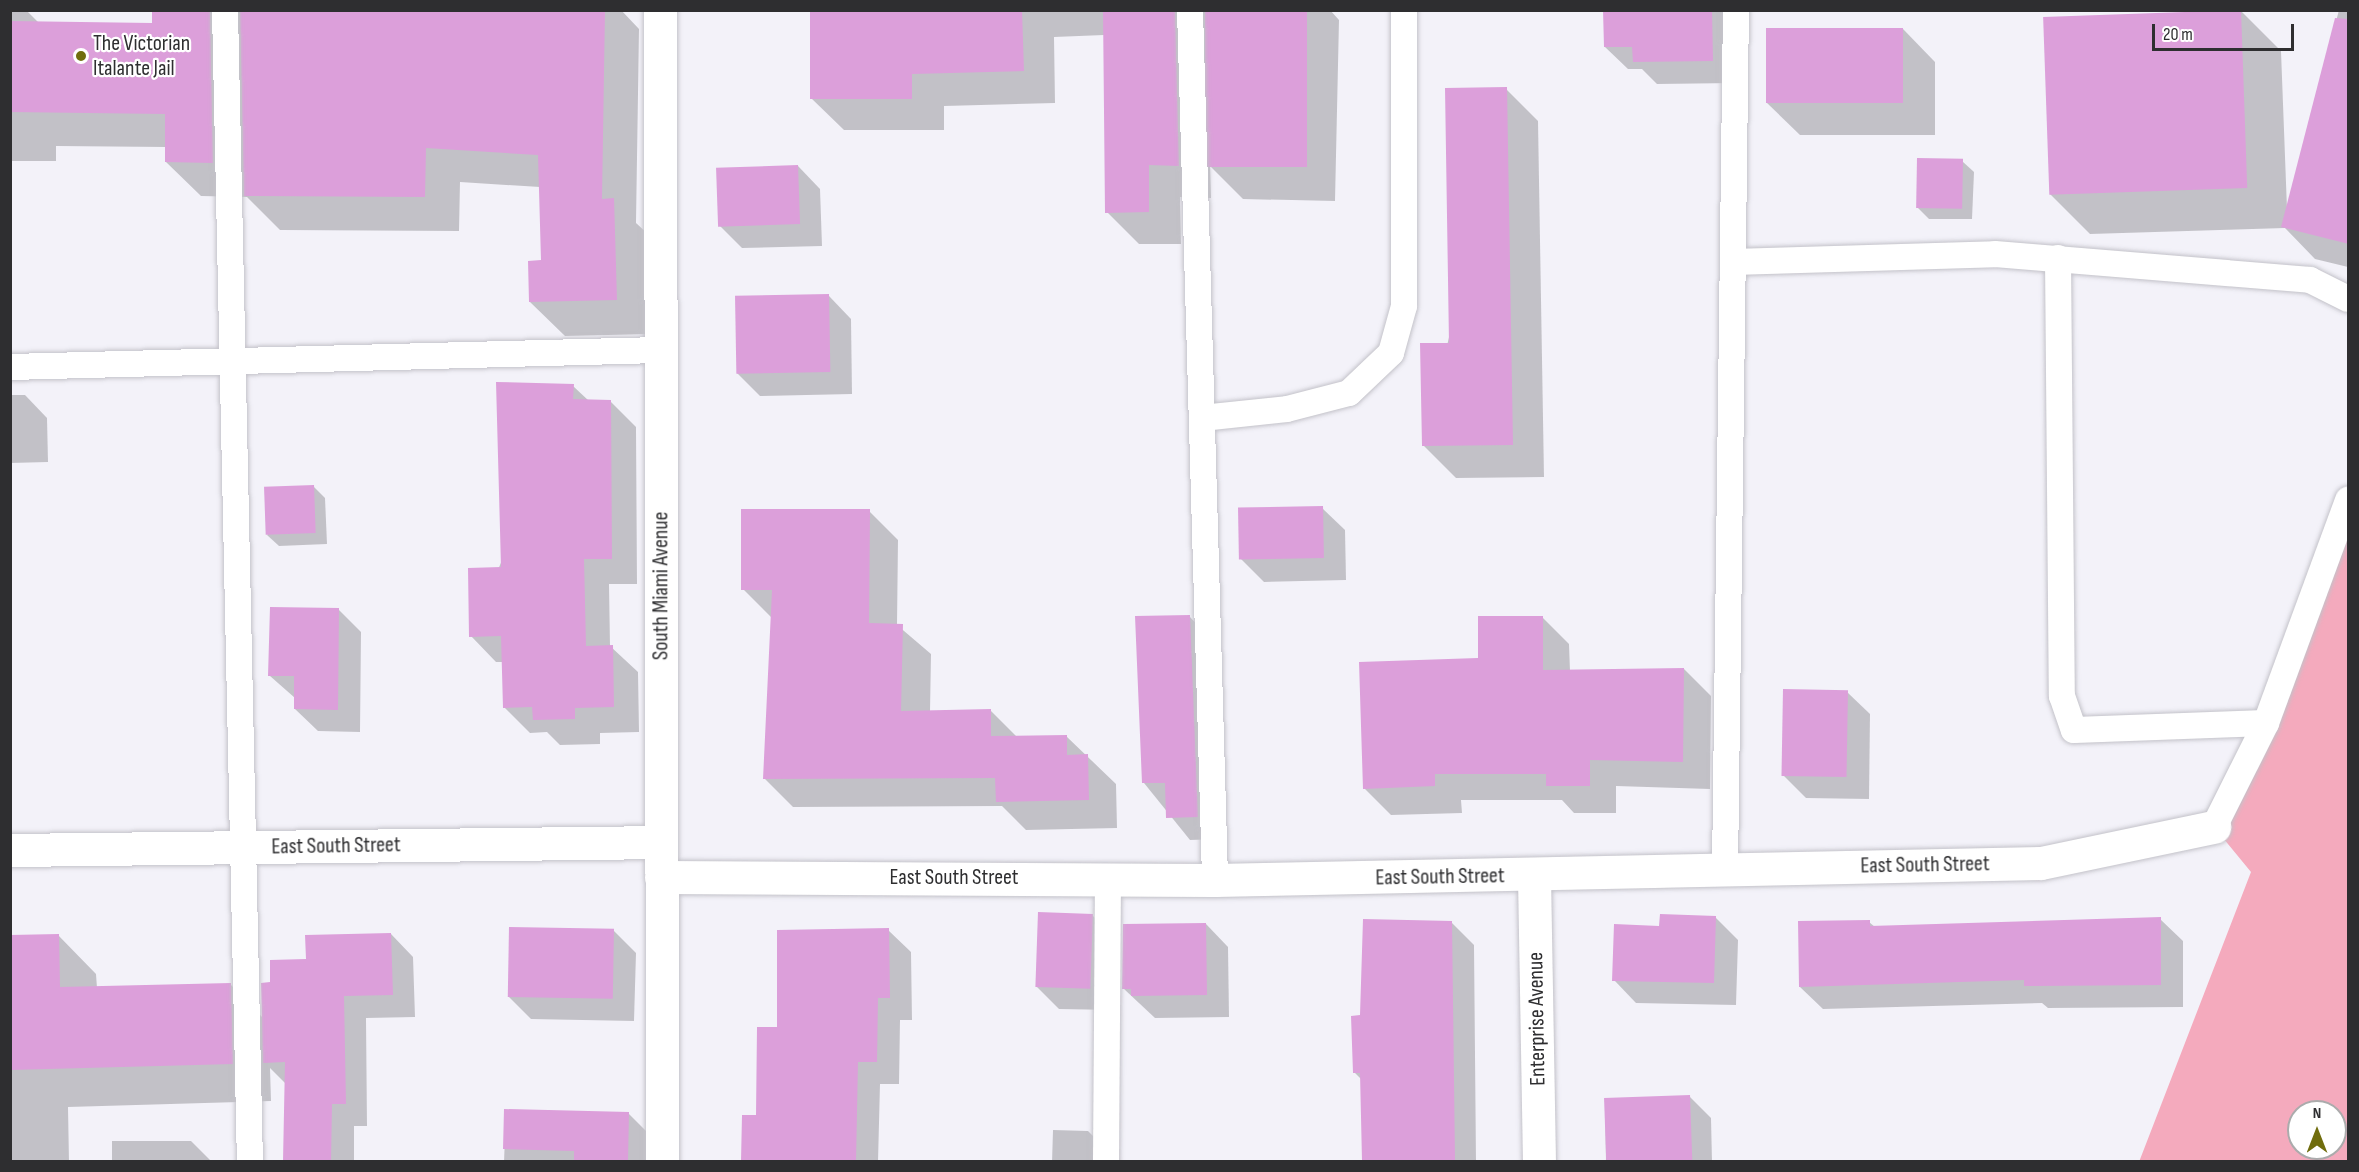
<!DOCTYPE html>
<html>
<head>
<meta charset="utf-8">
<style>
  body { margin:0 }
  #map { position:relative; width:2359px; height:1172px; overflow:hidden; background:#f3f2f9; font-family:"Sofia Sans Condensed",sans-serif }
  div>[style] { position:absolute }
  .green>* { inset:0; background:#f4aabd }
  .shadow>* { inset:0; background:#0003 }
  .building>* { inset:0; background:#dc9fda; transform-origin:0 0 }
  .roads { filter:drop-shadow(0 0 2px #c3c2c9) drop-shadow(0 0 2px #c3c2c9) }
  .service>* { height:26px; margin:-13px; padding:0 13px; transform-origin:13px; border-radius:13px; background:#fff }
  .minor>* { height:33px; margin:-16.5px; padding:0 16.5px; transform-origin:16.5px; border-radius:16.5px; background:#fff }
  .dots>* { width:16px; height:16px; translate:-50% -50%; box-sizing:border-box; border:3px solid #fff; border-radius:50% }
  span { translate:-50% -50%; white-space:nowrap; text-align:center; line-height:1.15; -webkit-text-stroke:4.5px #fff; paint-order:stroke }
  .poi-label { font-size:22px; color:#2e2e30 }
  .left { translate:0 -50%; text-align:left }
  .street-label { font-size:22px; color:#2e2e30 }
  .frame { position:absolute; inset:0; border:12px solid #2e2e30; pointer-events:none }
  .north { position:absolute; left:2287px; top:1100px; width:60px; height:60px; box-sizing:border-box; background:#fff; border:2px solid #ababac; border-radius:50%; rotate:0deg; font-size:16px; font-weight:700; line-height:24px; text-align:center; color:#2e2e30 }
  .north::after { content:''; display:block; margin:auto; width:21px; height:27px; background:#706d0d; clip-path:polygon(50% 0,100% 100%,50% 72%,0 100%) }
  .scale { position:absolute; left:2152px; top:24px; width:142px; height:27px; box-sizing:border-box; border:3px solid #2e2e30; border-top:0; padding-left:8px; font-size:18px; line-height:21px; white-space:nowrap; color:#2e2e30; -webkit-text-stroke:4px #fff; paint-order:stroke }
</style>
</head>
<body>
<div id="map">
  <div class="green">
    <div style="clip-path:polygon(evenodd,2348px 500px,2348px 1161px,2139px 1162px,2251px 872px,2214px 827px,2348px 500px,2299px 1112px,2335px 1112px,2335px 1148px,2299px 1148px,2299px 1112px)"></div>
  </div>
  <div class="shadow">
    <div style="clip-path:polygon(10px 10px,26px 10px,39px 23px,154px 24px,154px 10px,621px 10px,639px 29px,636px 223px,648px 234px,651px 334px,565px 336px,530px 302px,542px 261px,540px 187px,460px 182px,459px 231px,280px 230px,247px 197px,201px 196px,166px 162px,166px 147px,56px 146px,56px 161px,10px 161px)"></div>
    <div style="clip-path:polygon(811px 10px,1330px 10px,1339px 20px,1335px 201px,1243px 199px,1210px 166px,1211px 198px,1180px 197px,1181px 244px,1139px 244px,1107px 212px,1104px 35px,1054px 37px,1055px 103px,944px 106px,944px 130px,844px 130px,811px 98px)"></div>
    <div style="clip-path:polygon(1605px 10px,1733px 10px,1735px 83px,1657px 84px,1642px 69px,1628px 69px,1605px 47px)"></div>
    <div style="clip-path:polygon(2339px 10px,2348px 10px,2348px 267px,2315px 259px,2285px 228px,2090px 234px,2050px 194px,2241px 11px,2281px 51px,2287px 209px)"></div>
    <div style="clip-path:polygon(1903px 29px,1935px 62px,1935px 135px,1800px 135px,1767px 103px)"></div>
    <div style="clip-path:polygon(1506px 89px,1538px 121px,1544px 477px,1456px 478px,1424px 446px)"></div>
    <div style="clip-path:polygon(1962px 161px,1974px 172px,1972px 219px,1929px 219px,1917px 207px)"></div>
    <div style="clip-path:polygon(798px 166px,820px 189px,822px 246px,742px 248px,719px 225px)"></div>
    <div style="clip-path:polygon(829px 296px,851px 319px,852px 394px,760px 396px,737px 373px)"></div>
    <div style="clip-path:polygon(573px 386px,589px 401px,610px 401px,636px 427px,637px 584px,609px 584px,610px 646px,638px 672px,639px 732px,600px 733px,600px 744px,560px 745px,547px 732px,530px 733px,504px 707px,503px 662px,496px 662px,471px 636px)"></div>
    <div style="clip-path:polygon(10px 395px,25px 395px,47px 418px,48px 462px,10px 463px)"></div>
    <div style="clip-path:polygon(314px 487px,325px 498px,327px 544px,279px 546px,267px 535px)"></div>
    <div style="clip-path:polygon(1322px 508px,1345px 530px,1346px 580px,1264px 582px,1241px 559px)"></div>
    <div style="clip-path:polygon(869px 511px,898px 540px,897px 625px,931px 654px,930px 712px,991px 711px,1017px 737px,1066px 736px,1116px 784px,1117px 828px,1026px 830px,1002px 806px,793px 807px,765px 779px,772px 618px,743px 589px)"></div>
    <div style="clip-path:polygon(338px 609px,361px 632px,360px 732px,318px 731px,295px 709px,295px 698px,270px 676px)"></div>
    <div style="clip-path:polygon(1189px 616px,1211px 639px,1220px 839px,1190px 840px,1144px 783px)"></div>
    <div style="clip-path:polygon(1542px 617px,1569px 644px,1570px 671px,1684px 669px,1711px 696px,1710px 789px,1616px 786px,1616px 813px,1574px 813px,1562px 800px,1461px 800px,1462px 813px,1391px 815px,1364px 788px,1479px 660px)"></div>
    <div style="clip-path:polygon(1847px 692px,1870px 714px,1869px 799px,1806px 798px,1784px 776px)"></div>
    <div style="clip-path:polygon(1092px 915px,1115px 938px,1114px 1010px,1059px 1009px,1037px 987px)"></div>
    <div style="clip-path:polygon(1715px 917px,1738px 940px,1736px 1005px,1636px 1003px,1614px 980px,1661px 927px)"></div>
    <div style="clip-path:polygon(2160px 919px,2183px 941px,2183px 1007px,2048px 1008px,2042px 1003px,1823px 1009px,1800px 987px,1869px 922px,1875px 927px)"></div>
    <div style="clip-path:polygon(1452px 923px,1474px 945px,1476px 1162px,1363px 1162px,1362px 1080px,1354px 1072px,1362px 1017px)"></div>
    <div style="clip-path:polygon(1206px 924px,1228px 947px,1229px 1017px,1155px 1018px,1124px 989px)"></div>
    <div style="clip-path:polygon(613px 930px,636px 953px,634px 1021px,531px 1019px,509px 997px)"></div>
    <div style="clip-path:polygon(888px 930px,911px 952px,912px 1020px,900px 1020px,899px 1084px,880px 1084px,878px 1162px,744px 1162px,744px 1116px,757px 1117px,779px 1029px)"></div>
    <div style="clip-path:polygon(391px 934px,413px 957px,415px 1017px,366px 1018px,367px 1126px,354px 1126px,354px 1162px,285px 1162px,286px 1084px,270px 1068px,271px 1101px,68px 1107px,69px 1162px,10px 1162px,10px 936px,58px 935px,96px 974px,97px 988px,231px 985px,263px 1018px,272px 984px,307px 960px)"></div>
    <div style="clip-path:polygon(1690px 1097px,1711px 1118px,1712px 1162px,1606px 1162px,1605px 1099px)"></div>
    <div style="clip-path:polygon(506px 1111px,628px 1113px,651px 1136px,650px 1162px,504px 1162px)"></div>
    <div style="clip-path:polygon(1053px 1130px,1088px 1131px,1099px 1142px,1099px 1162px,1052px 1162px)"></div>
    <div style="clip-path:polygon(112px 1141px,191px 1141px,212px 1162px,112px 1162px)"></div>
  </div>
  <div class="building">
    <div style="clip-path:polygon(152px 10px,210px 10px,213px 163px,165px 162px,165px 114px,10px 112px,10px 21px,152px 23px)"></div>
    <div style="clip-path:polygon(240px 10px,605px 10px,602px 199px,614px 198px,617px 300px,529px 302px,528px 261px,541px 260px,538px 155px,426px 148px,425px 197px,244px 196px)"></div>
    <div style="clip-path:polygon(810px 10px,1022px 10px,1024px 71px,912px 74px,912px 99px,810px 99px)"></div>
    <div style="clip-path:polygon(1103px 10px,1175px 10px,1179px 166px,1149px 165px,1149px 212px,1105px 213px)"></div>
    <div style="left:1205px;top:10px;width:102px;height:157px"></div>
    <div style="clip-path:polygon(1603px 10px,1712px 10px,1713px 61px,1633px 62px,1632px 47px,1604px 47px)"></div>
    <div style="left:2241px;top:10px;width:178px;height:198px;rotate:88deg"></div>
    <div style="clip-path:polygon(2335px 18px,2349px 19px,2349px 244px,2281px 227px)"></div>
    <div style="left:1766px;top:28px;width:137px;height:75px"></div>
    <div style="clip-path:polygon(1507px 87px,1513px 445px,1422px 446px,1420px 343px,1449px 343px,1445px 88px)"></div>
    <div style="left:1917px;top:158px;width:46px;height:50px;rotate:1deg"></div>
    <div style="left:798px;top:165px;width:59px;height:82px;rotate:88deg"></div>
    <div style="left:829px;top:294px;width:78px;height:94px;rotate:89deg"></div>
    <div style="clip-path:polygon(496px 382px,574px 384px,573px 399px,611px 400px,612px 559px,584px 559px,586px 646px,613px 645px,614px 707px,575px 708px,575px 719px,533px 720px,532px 707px,503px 708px,501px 636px,469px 637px,468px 568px,501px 567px)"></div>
    <div style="left:314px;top:485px;width:48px;height:50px;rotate:88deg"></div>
    <div style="left:1323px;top:506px;width:52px;height:85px;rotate:89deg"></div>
    <div style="clip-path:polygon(741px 509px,870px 509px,869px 623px,903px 624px,901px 711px,991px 709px,991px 736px,1067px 735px,1067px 755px,1088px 754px,1089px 800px,996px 802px,995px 778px,763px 779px,772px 590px,741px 590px)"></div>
    <div style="clip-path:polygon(270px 607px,339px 608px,338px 710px,294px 709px,294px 676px,268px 676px)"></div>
    <div style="clip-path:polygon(1190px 615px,1198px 817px,1166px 818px,1165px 783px,1142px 783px,1135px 616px)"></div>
    <div style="clip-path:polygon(1478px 616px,1543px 616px,1543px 670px,1684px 668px,1683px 762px,1590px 760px,1590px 786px,1546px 786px,1546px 774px,1435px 774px,1435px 786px,1363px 789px,1359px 662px,1478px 658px)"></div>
    <div style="left:1783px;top:689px;width:65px;height:87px;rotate:1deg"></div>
    <div style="left:1038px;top:912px;width:55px;height:75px;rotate:2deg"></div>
    <div style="clip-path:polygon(1660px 914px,1716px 916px,1714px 983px,1612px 981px,1614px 924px,1659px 926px)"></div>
    <div style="clip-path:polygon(2161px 917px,2161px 985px,2024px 986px,2024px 980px,1799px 987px,1798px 921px,1870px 920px,1870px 926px)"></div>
    <div style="clip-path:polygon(1363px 919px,1452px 921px,1455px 1160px,1362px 1161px,1360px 1073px,1353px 1073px,1351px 1016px,1360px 1015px)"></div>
    <div style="clip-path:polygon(1206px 923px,1207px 995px,1131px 996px,1131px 989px,1122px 989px,1123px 924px)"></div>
    <div style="left:509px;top:927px;width:105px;height:70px;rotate:1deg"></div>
    <div style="clip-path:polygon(889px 928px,890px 998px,878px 998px,877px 1062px,858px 1062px,856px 1161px,741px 1161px,742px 1115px,756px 1115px,757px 1027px,777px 1027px,777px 930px)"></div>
    <div style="clip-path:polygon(391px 933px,393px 995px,344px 996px,346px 1104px,332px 1104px,331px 1161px,283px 1161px,285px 1062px,263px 1063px,261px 983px,270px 982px,270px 960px,306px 959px,305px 935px)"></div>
    <div style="clip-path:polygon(59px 934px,60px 987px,231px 983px,233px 1064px,10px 1070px,10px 935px)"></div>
    <div style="left:1690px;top:1095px;width:66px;height:86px;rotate:88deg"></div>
    <div style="clip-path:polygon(504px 1109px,629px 1112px,628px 1161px,574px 1161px,574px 1151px,503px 1149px)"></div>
  </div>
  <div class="roads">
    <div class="service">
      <div style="left:225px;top:10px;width:1152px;rotate:88.76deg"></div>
      <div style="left:1190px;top:10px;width:870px;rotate:88.35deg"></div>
      <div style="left:2058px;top:258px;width:438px;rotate:89.5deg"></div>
      <div style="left:2062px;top:696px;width:36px;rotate:71deg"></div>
      <div style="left:2074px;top:730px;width:192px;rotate:-2.1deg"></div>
      <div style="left:1733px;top:262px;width:262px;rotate:-1.7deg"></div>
      <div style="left:1995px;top:254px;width:316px;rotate:4.7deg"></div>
      <div style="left:2310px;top:280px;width:42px;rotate:26.6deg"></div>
      <div style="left:10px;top:367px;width:650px;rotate:-1.5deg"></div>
      <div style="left:1202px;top:418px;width:85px;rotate:-6deg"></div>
      <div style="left:1287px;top:409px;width:64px;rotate:-14.5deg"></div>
      <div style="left:1349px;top:393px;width:58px;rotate:-43.6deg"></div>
      <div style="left:1391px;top:353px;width:49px;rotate:-74.5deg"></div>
      <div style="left:1404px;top:306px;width:296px;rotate:-90deg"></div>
      <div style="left:2214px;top:827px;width:116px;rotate:-63.4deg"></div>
      <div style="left:2266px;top:723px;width:238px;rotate:-69.8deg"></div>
      <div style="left:1725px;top:870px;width:860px;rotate:-89.27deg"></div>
      <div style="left:1106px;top:1162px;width:283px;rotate:-89.6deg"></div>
    </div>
    <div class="minor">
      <div style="left:660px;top:10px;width:1152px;rotate:89.9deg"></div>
      <div style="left:10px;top:850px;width:651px;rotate:-0.7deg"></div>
      <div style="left:1534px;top:876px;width:286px;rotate:89deg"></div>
      <div style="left:661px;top:877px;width:554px;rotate:0.31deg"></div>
      <div style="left:1215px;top:880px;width:826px;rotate:-1.18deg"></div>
      <div style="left:2041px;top:863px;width:177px;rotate:-11.8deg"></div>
    </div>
  </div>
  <div class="dots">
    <div style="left:81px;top:56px;background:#706d0d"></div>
  </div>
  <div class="poi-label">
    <span class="left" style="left:93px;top:56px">The Victorian<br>Italante Jail</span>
  </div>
  <div class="street-label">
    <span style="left:661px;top:586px;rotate:-90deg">South Miami Avenue</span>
    <span style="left:336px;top:846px;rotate:-1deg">East South Street</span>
    <span style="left:1925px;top:865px;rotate:-1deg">East South Street</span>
    <span style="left:1440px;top:877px;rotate:-1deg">East South Street</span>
    <span style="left:954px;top:878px">East South Street</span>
    <span style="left:1537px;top:1019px;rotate:-91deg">Enterprise Avenue</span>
  </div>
  <div class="frame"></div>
  <div class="north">N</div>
  <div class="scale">20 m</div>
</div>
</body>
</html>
